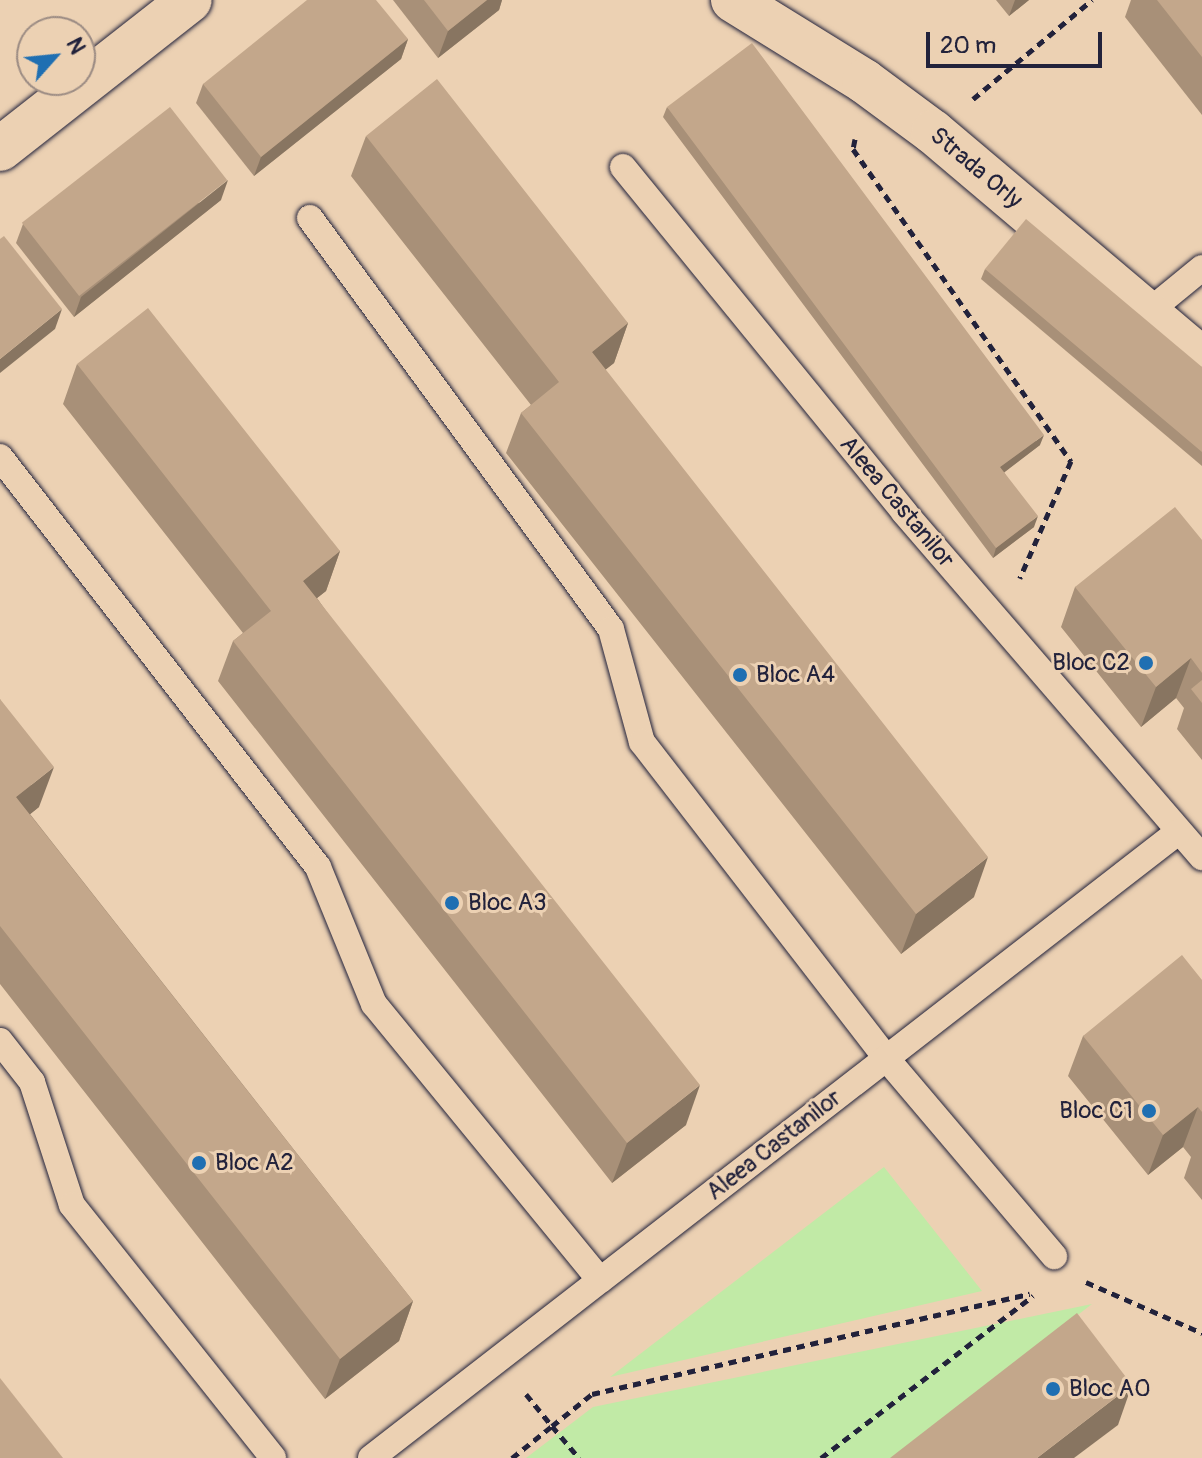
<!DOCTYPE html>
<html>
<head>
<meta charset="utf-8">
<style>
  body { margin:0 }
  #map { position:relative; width:1202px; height:1458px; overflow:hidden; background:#ecd1b3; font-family:Pangolin,sans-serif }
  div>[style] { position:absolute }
  .green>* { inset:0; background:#c1eaa6 }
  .path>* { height:5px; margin-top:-2.5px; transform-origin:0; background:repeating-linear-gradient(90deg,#22223b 0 8px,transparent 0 14px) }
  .roads { filter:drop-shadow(0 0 2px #22223b) drop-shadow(0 0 2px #22223b) }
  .service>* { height:26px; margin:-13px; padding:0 13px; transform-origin:13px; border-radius:13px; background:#ecd1b3 }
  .minor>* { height:44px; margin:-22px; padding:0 22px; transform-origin:22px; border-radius:22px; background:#ecd1b3 }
  .tertiary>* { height:44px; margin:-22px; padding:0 22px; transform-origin:22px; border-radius:22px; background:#ecd1b3 }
  .wall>* { inset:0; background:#a89078 }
  .shaded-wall>* { inset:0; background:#887561 }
  .building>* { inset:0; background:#c3a78b; transform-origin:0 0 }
  .dots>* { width:22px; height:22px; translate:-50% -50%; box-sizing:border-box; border:4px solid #ecd1b3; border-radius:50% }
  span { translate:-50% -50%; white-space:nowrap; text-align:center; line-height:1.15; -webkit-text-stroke:6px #ecd1b3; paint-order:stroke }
  .street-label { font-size:24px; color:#22223b }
  .poi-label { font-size:24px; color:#22223b }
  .right { translate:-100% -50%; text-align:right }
  .left { translate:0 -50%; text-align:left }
  .north { position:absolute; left:16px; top:16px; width:80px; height:80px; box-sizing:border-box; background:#ecd1b3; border:2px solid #9b8b83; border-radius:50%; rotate:63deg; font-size:22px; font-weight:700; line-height:32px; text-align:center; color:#22223b }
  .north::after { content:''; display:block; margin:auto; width:28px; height:36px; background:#1f6fb2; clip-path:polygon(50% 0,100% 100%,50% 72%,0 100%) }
  .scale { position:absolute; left:926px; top:32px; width:176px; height:36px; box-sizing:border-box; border:4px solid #22223b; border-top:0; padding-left:10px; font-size:24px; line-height:28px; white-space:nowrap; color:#22223b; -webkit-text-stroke:6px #ecd1b3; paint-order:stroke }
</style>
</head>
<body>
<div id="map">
  <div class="green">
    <div style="clip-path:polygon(884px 1167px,982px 1291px,610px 1377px)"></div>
    <div style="clip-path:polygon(1092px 1304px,892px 1458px,526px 1458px,593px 1407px)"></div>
  </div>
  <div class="path">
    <div style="left:973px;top:99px;width:155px;rotate:-39.8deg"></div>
    <div style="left:855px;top:139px;width:10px;rotate:101deg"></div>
    <div style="left:853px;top:149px;width:381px;rotate:55.1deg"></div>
    <div style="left:1071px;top:461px;width:128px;rotate:113.6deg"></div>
    <div style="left:1086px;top:1282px;width:127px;rotate:23.7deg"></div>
    <div style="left:526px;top:1394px;width:41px;rotate:50.9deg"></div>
    <div style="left:552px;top:1426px;width:51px;rotate:-38.7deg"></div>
    <div style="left:592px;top:1394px;width:449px;rotate:-12.9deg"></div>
    <div style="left:512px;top:1458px;width:51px;rotate:-38.7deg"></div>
    <div style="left:552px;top:1426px;width:42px;rotate:49.8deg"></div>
    <div style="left:821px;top:1458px;width:267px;rotate:-37.4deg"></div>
  </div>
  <div class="roads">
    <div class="service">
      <div style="left:623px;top:167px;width:445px;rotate:50.8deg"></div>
      <div style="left:904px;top:512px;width:456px;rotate:49.2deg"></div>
      <div style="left:310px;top:218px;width:509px;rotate:53.78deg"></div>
      <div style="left:611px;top:629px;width:117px;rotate:74.7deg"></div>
      <div style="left:642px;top:742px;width:399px;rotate:52.3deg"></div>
      <div style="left:886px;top:1058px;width:260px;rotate:49.7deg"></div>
      <div style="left:1147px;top:313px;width:71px;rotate:-39.3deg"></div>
      <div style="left:0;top:457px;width:519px;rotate:52.2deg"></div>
      <div style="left:318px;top:867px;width:148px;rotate:67.8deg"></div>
      <div style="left:374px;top:1004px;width:357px;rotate:50.7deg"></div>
      <div style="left:0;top:1041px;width:52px;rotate:52deg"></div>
      <div style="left:32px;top:1082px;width:129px;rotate:72deg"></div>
      <div style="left:72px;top:1205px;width:323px;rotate:51.5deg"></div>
      <div style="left:371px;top:1458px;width:1021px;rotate:-37.8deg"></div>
    </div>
    <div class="minor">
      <div style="left:733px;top:0;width:154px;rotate:31.7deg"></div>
      <div style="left:864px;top:81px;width:86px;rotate:36.5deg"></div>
      <div style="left:933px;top:132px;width:352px;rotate:40.2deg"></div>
    </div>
    <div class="tertiary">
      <div style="left:0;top:149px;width:241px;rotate:-38.1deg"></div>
    </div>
  </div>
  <div class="wall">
    <div style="clip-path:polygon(393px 0,502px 0,499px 10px,438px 58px)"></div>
    <div style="clip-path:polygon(996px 0,1029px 0,1009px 16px)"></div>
    <div style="clip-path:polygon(1131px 0,1202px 0,1202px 115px,1125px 17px)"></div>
    <div style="clip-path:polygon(408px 39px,401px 59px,254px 176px,196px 103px,203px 84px)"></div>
    <div style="clip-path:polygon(667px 107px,1040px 445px,1004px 472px,1034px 527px,993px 558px,663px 117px)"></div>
    <div style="clip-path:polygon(366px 136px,628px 323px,614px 363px,605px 370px,974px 897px,901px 954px,506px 453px,521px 413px,531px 405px,351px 176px)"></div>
    <div style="clip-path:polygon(221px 200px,74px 317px,16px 243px,23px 224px)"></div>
    <div style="clip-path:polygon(985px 269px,1202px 367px,1202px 466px,981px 279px)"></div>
    <div style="clip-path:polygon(77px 364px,340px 551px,326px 591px,317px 598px,686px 1125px,612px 1183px,218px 681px,233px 641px,243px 633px,63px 404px)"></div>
    <div style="clip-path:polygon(1202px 540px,1202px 760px,1177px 729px,1184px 708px,1176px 698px,1141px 727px,1061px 627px,1075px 587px)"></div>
    <div style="clip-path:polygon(0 699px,39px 807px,30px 814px,413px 1301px,399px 1341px,325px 1399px,0 984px)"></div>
    <div style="clip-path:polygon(1202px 980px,1202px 1200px,1184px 1178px,1191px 1157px,1183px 1147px,1148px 1175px,1068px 1076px,1083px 1036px)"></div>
  </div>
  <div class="shaded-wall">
    <div style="clip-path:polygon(487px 0,502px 0,499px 10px,438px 58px,448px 31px)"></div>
    <div style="clip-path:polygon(1015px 0,1029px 0,1009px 16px)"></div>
    <div style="clip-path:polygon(408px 39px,401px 59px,254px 176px,261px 157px)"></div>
    <div style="clip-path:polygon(228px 180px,221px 200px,74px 317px,81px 297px)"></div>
    <div style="clip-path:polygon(62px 309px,55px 329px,0 373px,0 359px)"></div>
    <div style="clip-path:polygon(628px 323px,614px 363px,577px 392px,592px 352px)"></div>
    <div style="clip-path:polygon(1044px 435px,1040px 445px,997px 478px,1000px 467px)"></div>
    <div style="clip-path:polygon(1038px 516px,1034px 527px,993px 558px,996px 548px)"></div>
    <div style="clip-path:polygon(340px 551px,326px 591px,288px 621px,303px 581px)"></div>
    <div style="clip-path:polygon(1191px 658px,1176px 698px,1141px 727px,1156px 687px)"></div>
    <div style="clip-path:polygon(54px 767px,39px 807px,2px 837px,16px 797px)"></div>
    <div style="clip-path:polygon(988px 857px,974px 897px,901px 954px,916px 914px)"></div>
    <div style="clip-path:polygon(700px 1085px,686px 1125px,612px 1183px,627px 1143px)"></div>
    <div style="clip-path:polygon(1198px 1107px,1183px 1147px,1148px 1175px,1163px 1135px)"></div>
    <div style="clip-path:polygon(413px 1301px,399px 1341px,325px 1399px,340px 1359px)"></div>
    <div style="clip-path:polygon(1132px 1385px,1118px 1425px,1074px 1458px,1037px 1458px)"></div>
  </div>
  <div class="building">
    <div style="clip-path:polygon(307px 0,376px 0,408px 39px,261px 157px,203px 84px)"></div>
    <div style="clip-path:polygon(424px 0,487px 0,448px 31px)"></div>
    <div style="clip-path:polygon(1157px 0,1202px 0,1202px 57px)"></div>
    <div style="clip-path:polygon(752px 43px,1044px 435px,1000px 467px,1038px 516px,996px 548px,667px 107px)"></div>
    <div style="clip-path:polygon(437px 79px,628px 323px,592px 352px,988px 857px,916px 914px,521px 413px,559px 382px,366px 136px)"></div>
    <div style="left:170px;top:107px;width:93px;height:188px;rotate:52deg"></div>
    <div style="clip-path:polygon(1026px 219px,1202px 367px,1202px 452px,985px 269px)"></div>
    <div style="clip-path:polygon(4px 236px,62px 309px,0 359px,0 239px)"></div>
    <div style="clip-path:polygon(148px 308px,340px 551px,303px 581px,700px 1085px,627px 1143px,233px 641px,271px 611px,77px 364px)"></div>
    <div style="clip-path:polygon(1175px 507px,1202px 540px,1202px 673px,1191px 658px,1156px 687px,1075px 587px)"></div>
    <div style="clip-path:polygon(1202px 680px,1202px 703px,1191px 689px)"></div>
    <div style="clip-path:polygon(0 699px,54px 767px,16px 797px,413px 1301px,340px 1359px,0 926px)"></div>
    <div style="clip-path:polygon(1182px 955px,1202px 980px,1202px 1112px,1198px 1107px,1163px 1135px,1083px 1036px)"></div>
    <div style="clip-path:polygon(1077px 1313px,1132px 1385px,1037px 1458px,890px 1458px)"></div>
    <div style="clip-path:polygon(0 1378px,63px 1458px,0 1458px)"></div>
  </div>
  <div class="dots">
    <div style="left:1146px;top:663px;background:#1f6fb2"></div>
    <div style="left:740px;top:675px;background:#1f6fb2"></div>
    <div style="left:452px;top:903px;background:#1f6fb2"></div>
    <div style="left:1149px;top:1111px;background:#1f6fb2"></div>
    <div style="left:199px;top:1163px;background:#1f6fb2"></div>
    <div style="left:1053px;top:1389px;background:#1f6fb2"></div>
  </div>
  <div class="street-label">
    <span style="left:976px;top:168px;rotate:40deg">Strada Orly</span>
    <span style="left:897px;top:502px;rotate:50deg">Aleea Castanilor</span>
    <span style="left:774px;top:1145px;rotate:-38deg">Aleea Castanilor</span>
  </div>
  <div class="poi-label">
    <span class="right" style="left:1130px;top:663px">Bloc C2</span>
    <span class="left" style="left:756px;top:675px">Bloc A4</span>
    <span class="left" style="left:468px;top:903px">Bloc A3</span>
    <span class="right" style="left:1133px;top:1111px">Bloc C1</span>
    <span class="left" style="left:215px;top:1163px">Bloc A2</span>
    <span class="left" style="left:1069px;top:1389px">Bloc A0</span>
  </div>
  <div class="north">N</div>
  <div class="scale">20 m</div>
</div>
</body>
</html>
